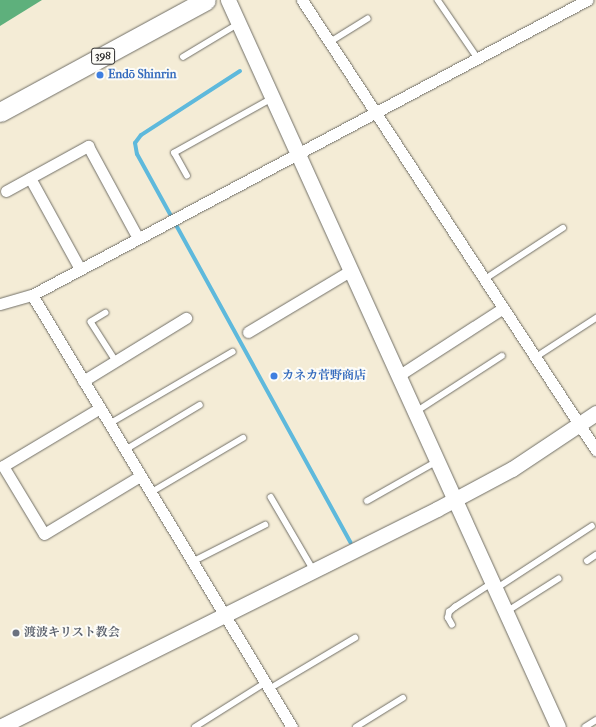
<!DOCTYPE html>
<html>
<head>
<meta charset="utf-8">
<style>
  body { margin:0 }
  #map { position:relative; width:596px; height:727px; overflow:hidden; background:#f4ecd6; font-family:"IM FELL French Canon","Noto Serif JP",serif }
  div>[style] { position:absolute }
  .forest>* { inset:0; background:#5eb07c }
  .stream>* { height:4px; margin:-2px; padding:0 2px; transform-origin:2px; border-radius:2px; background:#5eb9dc }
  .roads { filter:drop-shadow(0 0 1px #716f67) drop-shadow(0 0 1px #716f67) }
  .lane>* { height:5.5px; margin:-2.75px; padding:0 2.75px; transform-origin:2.75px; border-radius:2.75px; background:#fff }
  .street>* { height:11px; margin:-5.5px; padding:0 5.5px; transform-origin:5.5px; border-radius:5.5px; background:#fff }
  .secondary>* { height:15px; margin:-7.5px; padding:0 7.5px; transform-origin:7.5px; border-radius:7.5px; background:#fff }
  .highway>* { height:19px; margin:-9.5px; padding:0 9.5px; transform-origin:9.5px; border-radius:9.5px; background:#fff }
  .dots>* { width:11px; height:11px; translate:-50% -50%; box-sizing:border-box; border:2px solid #fdfcf7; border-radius:50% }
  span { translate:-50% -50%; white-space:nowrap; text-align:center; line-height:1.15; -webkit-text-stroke:4px #fdfcf7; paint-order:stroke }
  .shield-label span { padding:1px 3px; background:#fdfcf7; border:1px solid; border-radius:3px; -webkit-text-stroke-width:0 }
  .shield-label { font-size:11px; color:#2b2b2b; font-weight:700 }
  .shop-label { font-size:12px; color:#366cbe; font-weight:700 }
  .left { translate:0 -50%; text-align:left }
  .worship-label { font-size:12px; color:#5b616d; font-weight:700 }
</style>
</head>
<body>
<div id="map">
  <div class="forest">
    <div style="clip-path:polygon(0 0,42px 0,0 26px)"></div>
  </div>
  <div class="stream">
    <div style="left:240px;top:71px;width:118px;rotate:147.1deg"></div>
    <div style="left:141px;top:135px;width:10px;rotate:127deg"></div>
    <div style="left:135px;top:143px;width:11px;rotate:80deg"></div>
    <div style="left:137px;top:154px;width:443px;rotate:61.2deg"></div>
  </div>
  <div class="roads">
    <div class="lane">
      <div style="left:438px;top:0;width:69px;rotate:55.6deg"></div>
      <div style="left:330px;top:42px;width:44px;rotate:-31.9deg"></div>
      <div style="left:183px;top:57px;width:64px;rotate:-31deg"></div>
      <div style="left:187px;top:176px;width:26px;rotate:-119deg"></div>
      <div style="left:174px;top:153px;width:111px;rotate:-29.1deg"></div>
      <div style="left:485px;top:279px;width:93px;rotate:-33.2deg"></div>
      <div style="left:106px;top:313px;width:17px;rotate:149deg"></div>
      <div style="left:91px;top:322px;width:46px;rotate:57.3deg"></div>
      <div style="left:536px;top:357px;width:72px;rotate:-33deg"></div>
      <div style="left:417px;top:411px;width:101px;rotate:-32.9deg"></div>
      <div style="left:109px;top:424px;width:143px;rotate:-30.3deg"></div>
      <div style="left:125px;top:450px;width:87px;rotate:-31deg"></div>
      <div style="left:150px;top:493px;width:108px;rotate:-30.6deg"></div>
      <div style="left:271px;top:497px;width:83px;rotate:59.7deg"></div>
      <div style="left:367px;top:501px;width:79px;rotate:-29.5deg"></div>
      <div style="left:587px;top:561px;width:11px;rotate:-34deg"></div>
      <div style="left:192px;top:562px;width:82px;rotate:-26.9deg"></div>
      <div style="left:497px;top:588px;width:113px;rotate:-33.1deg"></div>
      <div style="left:506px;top:612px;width:62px;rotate:-32.4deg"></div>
      <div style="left:452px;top:625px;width:8px;rotate:-120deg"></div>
      <div style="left:448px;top:618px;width:6px;rotate:-81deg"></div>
      <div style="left:449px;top:612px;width:8px;rotate:-40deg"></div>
      <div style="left:455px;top:607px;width:44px;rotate:-33deg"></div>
      <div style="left:269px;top:689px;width:100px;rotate:-30.7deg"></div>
      <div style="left:195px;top:727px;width:83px;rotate:-32.2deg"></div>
      <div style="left:356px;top:727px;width:55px;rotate:-31.7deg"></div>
      <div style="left:585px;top:727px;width:13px;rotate:-32deg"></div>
    </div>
    <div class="street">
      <div style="left:302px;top:0;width:538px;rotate:56.84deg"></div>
      <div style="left:30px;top:178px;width:104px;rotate:61.2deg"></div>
      <div style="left:6px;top:191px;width:94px;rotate:-28.8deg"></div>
      <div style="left:88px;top:146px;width:105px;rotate:61.5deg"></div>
      <div style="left:32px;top:295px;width:504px;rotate:58.96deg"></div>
      <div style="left:0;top:304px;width:33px;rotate:-16deg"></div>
      <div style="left:32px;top:295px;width:629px;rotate:-27.99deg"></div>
      <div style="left:248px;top:332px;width:119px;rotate:-30.9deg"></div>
      <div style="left:398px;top:376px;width:125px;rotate:-32.9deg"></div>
      <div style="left:83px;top:381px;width:121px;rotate:-31.5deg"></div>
      <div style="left:100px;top:408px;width:113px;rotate:149.1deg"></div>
      <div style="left:3px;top:466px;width:79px;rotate:58.9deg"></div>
      <div style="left:44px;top:534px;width:112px;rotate:-31.1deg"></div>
    </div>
    <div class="secondary">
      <div style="left:228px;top:0;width:798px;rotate:65.59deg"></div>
      <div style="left:0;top:727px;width:488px;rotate:-26.5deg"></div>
      <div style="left:437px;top:509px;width:85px;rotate:-28.1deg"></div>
      <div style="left:512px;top:469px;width:101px;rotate:-33.7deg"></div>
    </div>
    <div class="highway">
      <div style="left:0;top:112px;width:234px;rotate:-28.5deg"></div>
    </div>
  </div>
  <div class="dots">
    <div style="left:100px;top:75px;background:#3f7fe0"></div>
    <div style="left:274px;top:376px;background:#3f7fe0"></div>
    <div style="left:16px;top:633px;background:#6b7280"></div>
  </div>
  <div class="shield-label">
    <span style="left:103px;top:56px">398</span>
  </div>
  <div class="shop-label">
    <span class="left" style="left:108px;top:75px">Endō Shinrin</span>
    <span class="left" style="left:282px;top:376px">カネカ菅野商店</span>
  </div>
  <div class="worship-label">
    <span class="left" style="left:24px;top:633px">渡波キリスト教会</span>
  </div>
</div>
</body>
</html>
